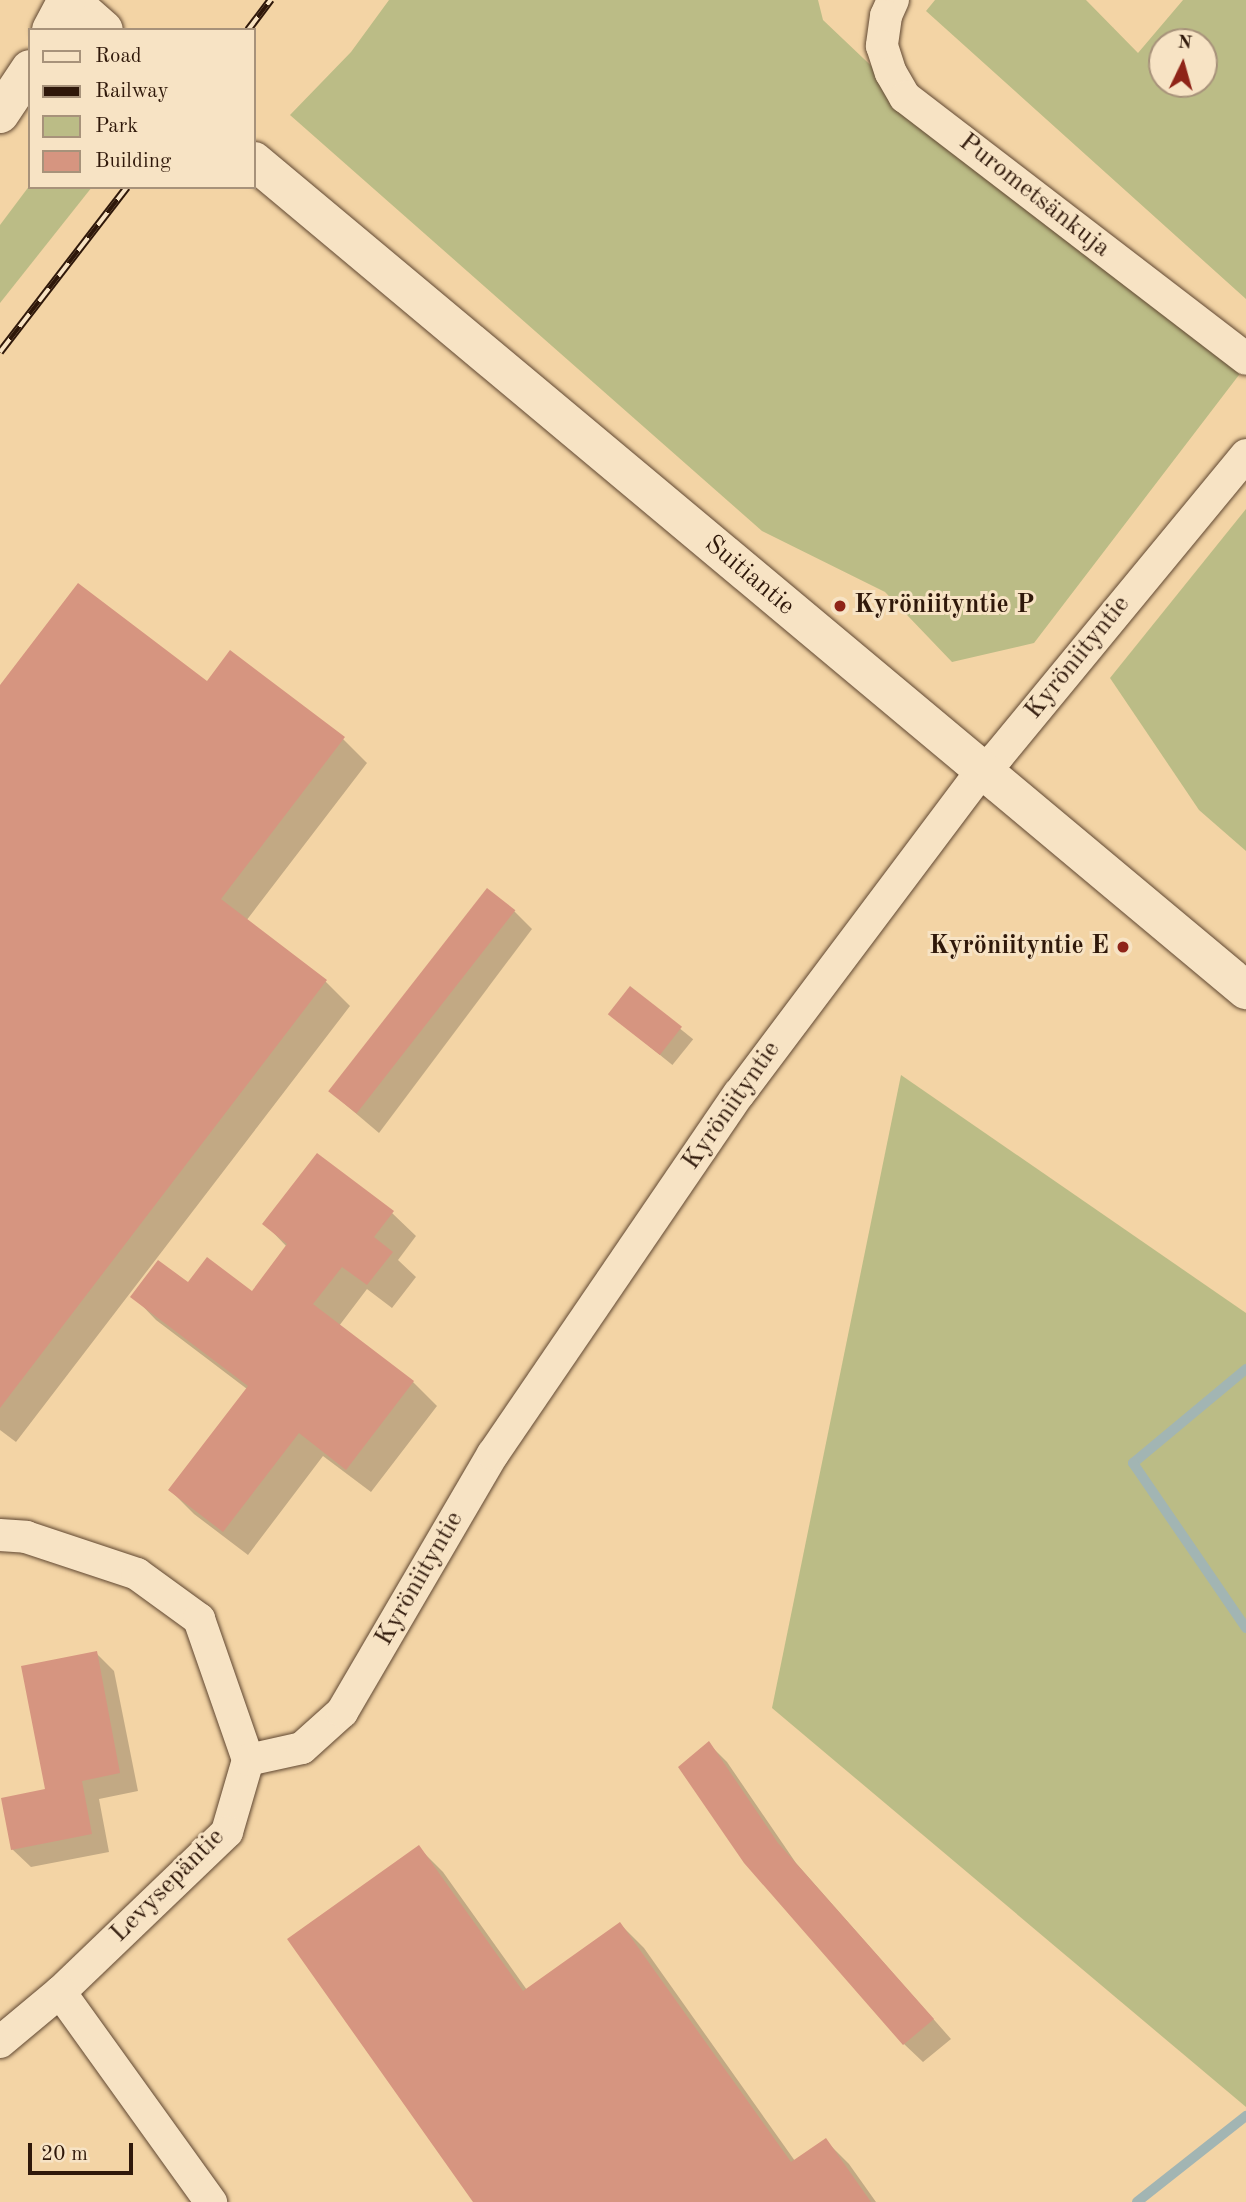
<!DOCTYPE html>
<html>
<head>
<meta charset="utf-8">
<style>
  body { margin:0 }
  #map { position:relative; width:1246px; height:2202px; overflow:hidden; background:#f3d4a5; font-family:"Old Standard TT",serif }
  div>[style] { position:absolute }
  .green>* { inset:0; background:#bbbc86 }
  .shadow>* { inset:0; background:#0003; transform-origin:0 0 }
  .stream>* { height:10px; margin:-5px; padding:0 5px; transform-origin:5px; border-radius:5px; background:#a2b5b3 }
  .building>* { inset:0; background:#d69580; transform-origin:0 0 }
  .roads { filter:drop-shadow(0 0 2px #604731) drop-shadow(0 0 2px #604731) }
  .street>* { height:32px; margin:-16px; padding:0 16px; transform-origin:16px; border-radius:16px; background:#f7e3c4 }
  .secondary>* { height:38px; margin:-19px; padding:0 19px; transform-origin:19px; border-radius:19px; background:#f7e3c4 }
  .rail>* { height:8px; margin-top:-4px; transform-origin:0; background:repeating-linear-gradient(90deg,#f7e3c4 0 16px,#2f180a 0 32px); box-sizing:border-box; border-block:2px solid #2f180a }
  .dots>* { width:19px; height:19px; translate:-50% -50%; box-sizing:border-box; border:4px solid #f7e3c4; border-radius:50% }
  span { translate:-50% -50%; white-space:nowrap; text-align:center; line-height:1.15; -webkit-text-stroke:6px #f7e3c4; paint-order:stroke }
  .street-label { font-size:26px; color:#2f180a }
  .poi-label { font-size:26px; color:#2f180a; font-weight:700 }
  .left { translate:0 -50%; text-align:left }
  .right { translate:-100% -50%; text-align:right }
  .legend { position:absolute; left:28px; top:28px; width:228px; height:161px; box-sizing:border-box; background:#f7e3c4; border:2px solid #a7927a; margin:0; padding:9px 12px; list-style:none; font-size:21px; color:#2f180a }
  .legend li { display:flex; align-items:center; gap:14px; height:35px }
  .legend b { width:35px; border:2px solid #a7927a }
  .north { position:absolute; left:1148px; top:28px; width:70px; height:70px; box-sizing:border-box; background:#f7e3c4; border:2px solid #a7927a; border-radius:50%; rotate:5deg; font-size:19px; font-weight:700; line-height:28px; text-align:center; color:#2f180a }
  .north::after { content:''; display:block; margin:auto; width:24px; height:32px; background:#8f2418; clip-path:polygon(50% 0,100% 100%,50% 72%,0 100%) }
  .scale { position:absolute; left:28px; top:2143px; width:105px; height:32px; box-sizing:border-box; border:4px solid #2f180a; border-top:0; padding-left:9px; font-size:21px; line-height:24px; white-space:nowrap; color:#2f180a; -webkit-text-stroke:5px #f7e3c4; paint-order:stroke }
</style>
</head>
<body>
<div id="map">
  <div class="green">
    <div style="clip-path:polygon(389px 0,818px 0,823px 20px,984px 173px,1242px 371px,1034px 643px,952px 662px,885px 592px,762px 531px,290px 115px,351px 52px)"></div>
    <div style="clip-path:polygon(evenodd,935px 0,1086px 0,1138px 53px,1183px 0,1246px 0,1246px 299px,926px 11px,935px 0,1204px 42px,1204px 84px,1162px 84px,1162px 42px,1204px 42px)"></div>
    <div style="clip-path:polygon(30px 185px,92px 187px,0 303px,0 225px)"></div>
    <div style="clip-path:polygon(1246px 509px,1246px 851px,1199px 810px,1110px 678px)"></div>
    <div style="clip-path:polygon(901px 1075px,1246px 1313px,1246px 2107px,772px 1708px)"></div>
  </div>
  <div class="shadow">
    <div style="clip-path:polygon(207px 684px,343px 739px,367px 763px,246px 921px,326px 982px,350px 1006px,16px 1442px,0 1430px,0 688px)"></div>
    <div style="clip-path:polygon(514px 911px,532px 929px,379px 1133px,333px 1094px)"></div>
    <div style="left:631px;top:989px;width:80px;height:33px;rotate:39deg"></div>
    <div style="clip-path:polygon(392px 1213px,416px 1236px,398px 1260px,416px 1277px,392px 1308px,367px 1289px,339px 1326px,413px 1382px,437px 1406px,371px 1492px,323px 1456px,248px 1555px,194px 1514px,170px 1490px,247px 1389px,156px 1320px,133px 1296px,188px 1285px,252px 1293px,287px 1247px,265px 1224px)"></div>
    <div style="clip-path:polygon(96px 1653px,114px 1671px,138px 1791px,99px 1799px,109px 1852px,31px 1867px,12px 1849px,47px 1790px)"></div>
    <div style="clip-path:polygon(709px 1744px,727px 1762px,796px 1863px,951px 2039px,923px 2062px,904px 2044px)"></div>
    <div style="clip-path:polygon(419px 1848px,443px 1872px,527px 1990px,620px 1924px,644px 1948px,795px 2161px,825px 2140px,849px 2164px,876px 2202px,475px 2202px)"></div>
  </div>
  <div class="stream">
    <div style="left:1246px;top:1369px;width:147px;rotate:140.2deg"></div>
    <div style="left:1133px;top:1463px;width:200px;rotate:55.6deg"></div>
    <div style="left:1137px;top:2202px;width:139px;rotate:-38.3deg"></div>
  </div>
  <div class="building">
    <div style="clip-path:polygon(78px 583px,207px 681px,230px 650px,345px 737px,221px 899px,327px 980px,0 1408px,0 685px)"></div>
    <div style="left:487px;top:888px;width:36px;height:258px;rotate:38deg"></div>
    <div style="left:630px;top:986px;width:66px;height:36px;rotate:38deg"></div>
    <div style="clip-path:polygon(317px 1153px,394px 1211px,374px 1237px,393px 1252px,367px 1285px,342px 1267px,313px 1304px,414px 1381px,346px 1470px,299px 1433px,223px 1532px,168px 1490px,248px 1386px,130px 1297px,158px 1260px,188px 1282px,207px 1257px,252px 1291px,287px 1244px,262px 1224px)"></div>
    <div style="clip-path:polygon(97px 1651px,120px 1773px,82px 1781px,92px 1834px,11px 1850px,1px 1798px,45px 1789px,21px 1666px)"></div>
    <div style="clip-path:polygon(709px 1741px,778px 1843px,934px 2019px,903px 2045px,744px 1863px,678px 1767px)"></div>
    <div style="clip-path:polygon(419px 1845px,523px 1991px,620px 1922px,791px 2162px,826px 2138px,871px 2202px,473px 2202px,287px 1939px)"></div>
  </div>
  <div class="roads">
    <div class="street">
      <div style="left:893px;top:0;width:17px;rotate:114deg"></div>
      <div style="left:886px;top:16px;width:30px;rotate:98deg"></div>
      <div style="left:882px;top:46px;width:28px;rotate:72deg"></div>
      <div style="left:891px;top:73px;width:28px;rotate:60deg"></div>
      <div style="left:905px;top:97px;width:430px;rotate:37.5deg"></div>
      <div style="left:0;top:1535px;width:26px;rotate:4deg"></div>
      <div style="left:26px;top:1537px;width:117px;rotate:18.4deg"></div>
      <div style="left:137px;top:1574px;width:77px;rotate:36deg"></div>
      <div style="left:199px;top:1619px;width:149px;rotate:70.8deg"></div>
      <div style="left:248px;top:1760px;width:75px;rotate:106.3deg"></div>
      <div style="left:227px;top:1832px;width:231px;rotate:136.2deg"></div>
      <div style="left:60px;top:1992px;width:78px;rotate:140.2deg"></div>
      <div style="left:248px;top:1760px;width:55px;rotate:-12.5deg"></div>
      <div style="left:302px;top:1748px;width:54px;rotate:-42deg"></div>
      <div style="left:342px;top:1712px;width:299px;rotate:-59.7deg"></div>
      <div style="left:493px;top:1454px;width:436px;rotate:-55.7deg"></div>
      <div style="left:739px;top:1094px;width:405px;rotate:-53.1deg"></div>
      <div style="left:982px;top:770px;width:21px;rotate:-41deg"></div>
      <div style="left:998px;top:756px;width:390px;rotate:-50.5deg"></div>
      <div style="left:60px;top:1992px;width:259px;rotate:54.3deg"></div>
    </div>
    <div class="secondary">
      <div style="left:70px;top:0;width:45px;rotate:41.4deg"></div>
      <div style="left:51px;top:30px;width:34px;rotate:-62deg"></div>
      <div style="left:0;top:114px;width:54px;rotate:-56.3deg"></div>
      <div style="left:254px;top:161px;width:1293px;rotate:39.89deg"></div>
    </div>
  </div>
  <div class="rail">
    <div style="left:248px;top:30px;width:38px;rotate:-53deg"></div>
    <div style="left:0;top:352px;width:208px;rotate:-52.4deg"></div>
  </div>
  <div class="dots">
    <div style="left:840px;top:606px;background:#8f2418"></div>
    <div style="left:1123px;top:947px;background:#8f2418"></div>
  </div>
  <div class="street-label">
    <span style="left:1034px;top:196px;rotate:38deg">Purometsänkuja</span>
    <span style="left:749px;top:576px;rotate:40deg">Suitiantie</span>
    <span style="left:1078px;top:658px;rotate:-51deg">Kyröniityntie</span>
    <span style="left:732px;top:1106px;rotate:-55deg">Kyröniityntie</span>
    <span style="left:420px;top:1579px;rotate:-60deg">Kyröniityntie</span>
    <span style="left:168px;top:1886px;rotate:-45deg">Levysepäntie</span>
  </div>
  <div class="poi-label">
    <span class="left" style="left:854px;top:606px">Kyröniityntie P</span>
    <span class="right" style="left:1109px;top:947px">Kyröniityntie E</span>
  </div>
  <ul class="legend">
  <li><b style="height:9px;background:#f7e3c4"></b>Road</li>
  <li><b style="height:9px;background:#2f180a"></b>Railway</li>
  <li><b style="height:19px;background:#bbbc86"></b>Park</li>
  <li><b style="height:19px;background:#d69580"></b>Building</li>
  </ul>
  <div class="north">N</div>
  <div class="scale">20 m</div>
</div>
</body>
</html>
